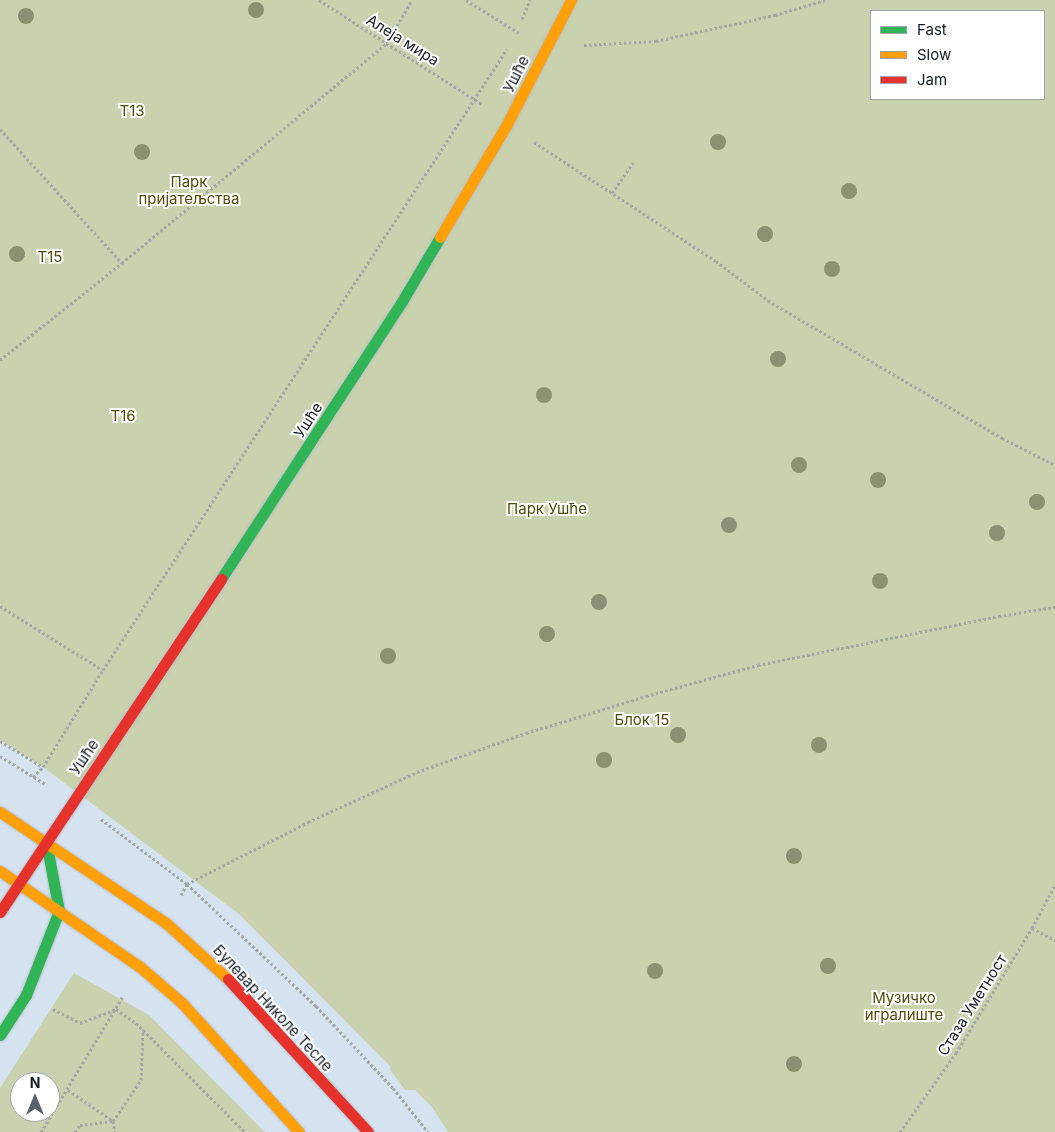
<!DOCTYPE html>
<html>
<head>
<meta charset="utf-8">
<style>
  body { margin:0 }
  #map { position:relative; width:1055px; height:1132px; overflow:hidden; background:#d5e3f1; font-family:Inter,sans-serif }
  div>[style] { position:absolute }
  .green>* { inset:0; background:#cad1ae }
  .path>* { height:3px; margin-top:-1.5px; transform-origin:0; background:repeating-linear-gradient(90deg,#a2a8a5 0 2.5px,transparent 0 5px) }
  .roads { filter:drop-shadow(0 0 1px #b5bfca) drop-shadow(0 0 1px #b5bfca) }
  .fast>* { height:11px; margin:-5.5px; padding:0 5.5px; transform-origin:5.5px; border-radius:5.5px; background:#30b455 }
  .slow>* { height:11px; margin:-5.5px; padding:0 5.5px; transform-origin:5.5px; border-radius:5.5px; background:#ff9f0a }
  .jam>* { height:11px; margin:-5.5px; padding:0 5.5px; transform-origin:5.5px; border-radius:5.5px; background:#e5322d }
  .trees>* { width:16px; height:16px; margin:-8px; border-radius:50%; background:#8b9172 }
  span { translate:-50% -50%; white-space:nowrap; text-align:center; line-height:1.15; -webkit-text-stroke:4px #fff; paint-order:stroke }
  .street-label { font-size:15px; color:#131b25 }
  .park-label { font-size:15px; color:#4e4e0a }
  .legend { position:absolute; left:870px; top:10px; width:175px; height:90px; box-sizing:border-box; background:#fff; border:1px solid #a1a4a8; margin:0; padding:6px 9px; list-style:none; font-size:15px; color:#131b25 }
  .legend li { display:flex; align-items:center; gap:10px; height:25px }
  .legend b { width:25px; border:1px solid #a1a4a8 }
  .north { position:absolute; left:10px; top:1072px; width:50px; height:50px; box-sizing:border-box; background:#fff; border:1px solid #a1a4a8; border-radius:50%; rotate:0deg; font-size:14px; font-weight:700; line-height:20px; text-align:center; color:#131b25 }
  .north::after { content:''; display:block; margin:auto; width:18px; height:22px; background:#57616c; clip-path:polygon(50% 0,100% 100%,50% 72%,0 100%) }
</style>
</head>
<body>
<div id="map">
  <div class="green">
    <div style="clip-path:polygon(evenodd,0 0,1055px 0,1055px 1132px,448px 1132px,432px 1107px,415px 1090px,405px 1090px,390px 1070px,390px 1066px,239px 914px,43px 767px,0 740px,0 0,871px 11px,1044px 11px,1044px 99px,871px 99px,871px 11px)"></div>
    <div style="clip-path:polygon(evenodd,74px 973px,149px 1015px,265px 1132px,0 1132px,0 1088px,74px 973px,20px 1082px,50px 1082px,50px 1112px,20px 1112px,20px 1082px)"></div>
  </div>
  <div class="path">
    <div style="left:319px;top:0;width:195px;rotate:32.6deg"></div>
    <div style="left:466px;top:0;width:62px;rotate:31.9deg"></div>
    <div style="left:522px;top:19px;width:21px;rotate:-67deg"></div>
    <div style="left:584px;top:45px;width:72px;rotate:-3.2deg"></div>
    <div style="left:656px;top:41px;width:122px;rotate:-12.3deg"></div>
    <div style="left:775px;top:15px;width:52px;rotate:-16.7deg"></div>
    <div style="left:0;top:129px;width:181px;rotate:47.7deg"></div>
    <div style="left:534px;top:142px;width:217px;rotate:33.2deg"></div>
    <div style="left:716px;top:261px;width:70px;rotate:36.9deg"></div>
    <div style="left:772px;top:303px;width:267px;rotate:30.4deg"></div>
    <div style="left:1002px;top:438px;width:59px;rotate:27deg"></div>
    <div style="left:612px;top:193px;width:37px;rotate:-55deg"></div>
    <div style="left:0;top:360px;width:156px;rotate:-38.5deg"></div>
    <div style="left:122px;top:263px;width:344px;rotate:-39.7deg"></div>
    <div style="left:387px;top:43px;width:50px;rotate:-59.8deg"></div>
    <div style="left:0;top:606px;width:121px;rotate:31.9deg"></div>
    <div style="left:0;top:741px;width:50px;rotate:31.2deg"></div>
    <div style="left:0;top:756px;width:55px;rotate:31.7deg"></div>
    <div style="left:33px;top:777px;width:14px;rotate:-45deg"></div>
    <div style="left:43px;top:767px;width:114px;rotate:-58.3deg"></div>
    <div style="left:103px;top:670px;width:741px;rotate:-56.95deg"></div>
    <div style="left:101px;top:819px;width:108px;rotate:37.1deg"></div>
    <div style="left:187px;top:884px;width:178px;rotate:43.4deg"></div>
    <div style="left:316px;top:1006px;width:112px;rotate:46.8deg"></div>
    <div style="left:393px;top:1088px;width:56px;rotate:51.5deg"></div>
    <div style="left:181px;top:895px;width:13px;rotate:-61deg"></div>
    <div style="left:187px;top:884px;width:136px;rotate:-27.1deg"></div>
    <div style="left:308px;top:822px;width:120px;rotate:-24.6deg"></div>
    <div style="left:417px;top:772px;width:116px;rotate:-19.7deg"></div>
    <div style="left:526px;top:733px;width:126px;rotate:-17.1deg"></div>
    <div style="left:646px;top:696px;width:116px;rotate:-15.5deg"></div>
    <div style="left:758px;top:665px;width:246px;rotate:-11.5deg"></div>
    <div style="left:999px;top:616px;width:57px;rotate:-9.1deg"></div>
    <div style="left:1032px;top:928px;width:26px;rotate:28deg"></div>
    <div style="left:53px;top:1009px;width:30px;rotate:27deg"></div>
    <div style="left:80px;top:1023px;width:39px;rotate:-21deg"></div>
    <div style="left:116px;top:1009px;width:24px;rotate:35deg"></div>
    <div style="left:136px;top:1023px;width:154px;rotate:45deg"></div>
    <div style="left:68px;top:1090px;width:55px;rotate:34.6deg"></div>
    <div style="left:113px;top:1121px;width:11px;rotate:80deg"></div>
    <div style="left:41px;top:1132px;width:159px;rotate:-58.9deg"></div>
    <div style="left:75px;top:1132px;width:9px;rotate:-54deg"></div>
    <div style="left:80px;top:1125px;width:33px;rotate:-7deg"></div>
    <div style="left:113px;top:1121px;width:50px;rotate:-55.7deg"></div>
    <div style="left:141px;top:1080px;width:51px;rotate:-87.8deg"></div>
    <div style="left:900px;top:1132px;width:97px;rotate:-54.7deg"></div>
    <div style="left:956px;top:1053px;width:146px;rotate:-58.7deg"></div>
    <div style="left:1032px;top:928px;width:49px;rotate:-61.9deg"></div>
  </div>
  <div class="roads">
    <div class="fast">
      <div style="left:221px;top:579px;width:330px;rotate:-56.9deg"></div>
      <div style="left:401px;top:303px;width:77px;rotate:-59.4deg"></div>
      <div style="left:0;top:1035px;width:48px;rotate:-57deg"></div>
      <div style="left:26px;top:995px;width:90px;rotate:-68.6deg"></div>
      <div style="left:59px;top:911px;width:71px;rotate:-100.5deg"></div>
    </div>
    <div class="slow">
      <div style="left:440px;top:237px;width:131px;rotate:-59.3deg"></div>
      <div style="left:507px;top:124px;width:140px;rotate:-62.7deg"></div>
      <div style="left:0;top:812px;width:200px;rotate:33.8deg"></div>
      <div style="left:166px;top:923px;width:84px;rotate:42.1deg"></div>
      <div style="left:0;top:871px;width:168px;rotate:34.4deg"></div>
      <div style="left:139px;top:966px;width:57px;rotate:40.7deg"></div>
      <div style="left:182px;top:1003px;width:174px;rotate:47.8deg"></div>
    </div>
    <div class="jam">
      <div style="left:0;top:912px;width:400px;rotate:-56.4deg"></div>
      <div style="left:228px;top:979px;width:207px;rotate:47.5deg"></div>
    </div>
  </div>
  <div class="trees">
    <div style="left:256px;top:10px"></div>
    <div style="left:26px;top:16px"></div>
    <div style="left:718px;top:142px"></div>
    <div style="left:142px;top:152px"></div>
    <div style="left:849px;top:191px"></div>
    <div style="left:765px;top:234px"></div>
    <div style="left:17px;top:254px"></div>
    <div style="left:832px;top:269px"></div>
    <div style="left:778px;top:359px"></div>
    <div style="left:544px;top:395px"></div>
    <div style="left:799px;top:465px"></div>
    <div style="left:878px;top:480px"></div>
    <div style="left:1037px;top:502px"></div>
    <div style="left:729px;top:525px"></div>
    <div style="left:997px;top:533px"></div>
    <div style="left:880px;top:581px"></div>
    <div style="left:599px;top:602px"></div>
    <div style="left:547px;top:634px"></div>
    <div style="left:388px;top:656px"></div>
    <div style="left:678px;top:735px"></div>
    <div style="left:819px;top:745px"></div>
    <div style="left:604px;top:760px"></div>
    <div style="left:794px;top:856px"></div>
    <div style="left:828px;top:966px"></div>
    <div style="left:655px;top:971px"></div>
    <div style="left:794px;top:1064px"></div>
  </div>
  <div class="street-label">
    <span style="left:403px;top:40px;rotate:32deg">Алеја мира</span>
    <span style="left:516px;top:74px;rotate:-63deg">Ушће</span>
    <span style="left:308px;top:420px;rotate:-57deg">Ушће</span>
    <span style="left:84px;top:757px;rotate:-56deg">Ушће</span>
    <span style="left:972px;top:1005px;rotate:-58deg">Стаза Уметност</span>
    <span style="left:273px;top:1008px;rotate:47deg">Булевар Николе Тесле</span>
  </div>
  <div class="park-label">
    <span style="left:132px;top:111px">Т13</span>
    <span style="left:189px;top:190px">Парк<br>пријатељства</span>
    <span style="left:50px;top:257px">Т15</span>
    <span style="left:123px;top:416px">Т16</span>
    <span style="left:547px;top:509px">Парк Ушће</span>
    <span style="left:642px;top:720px">Блок 15</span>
    <span style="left:904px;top:1006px">Музичко<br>игралиште</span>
  </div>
  <ul class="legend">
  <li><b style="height:6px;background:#30b455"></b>Fast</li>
  <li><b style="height:6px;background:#ff9f0a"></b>Slow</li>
  <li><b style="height:6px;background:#e5322d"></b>Jam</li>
  </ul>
  <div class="north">N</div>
</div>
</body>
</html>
